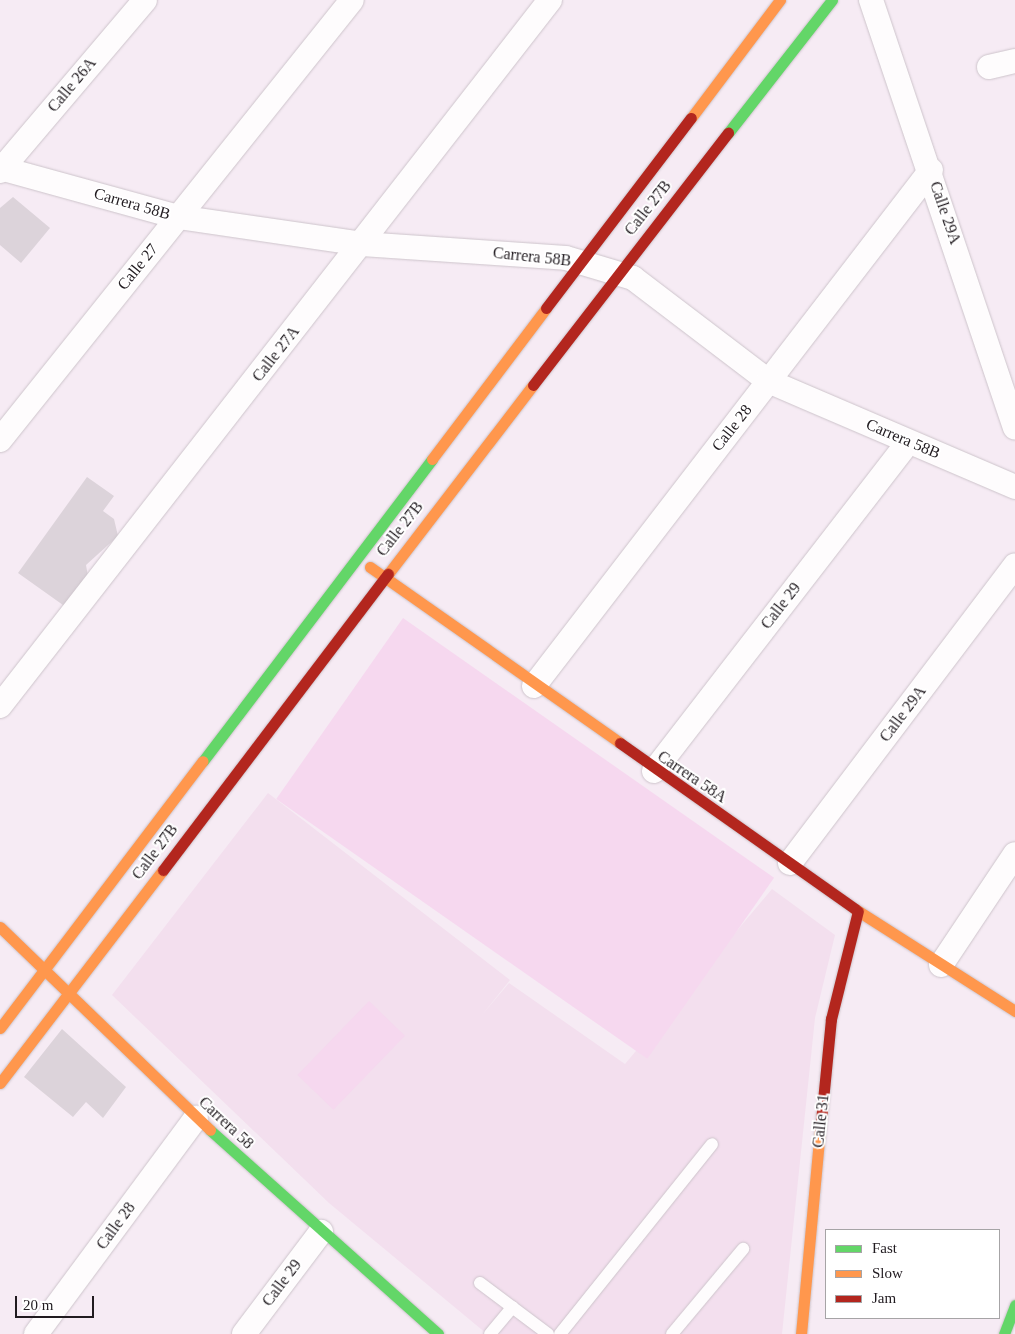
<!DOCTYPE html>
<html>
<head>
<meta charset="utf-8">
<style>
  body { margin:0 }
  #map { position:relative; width:1015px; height:1334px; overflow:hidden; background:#f6ebf4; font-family:Georgia,serif }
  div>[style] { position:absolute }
  .built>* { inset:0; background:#f3dfee }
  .green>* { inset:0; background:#f6d8ef; transform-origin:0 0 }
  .building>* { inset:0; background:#dcd3da }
  .roads { filter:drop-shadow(0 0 1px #cdc4cb) drop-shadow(0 0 1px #cdc4cb) }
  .lane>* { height:12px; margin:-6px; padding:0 6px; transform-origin:6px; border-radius:6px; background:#fefcfd }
  .street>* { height:24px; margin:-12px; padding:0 12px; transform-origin:12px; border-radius:12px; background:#fefcfd }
  .fast>* { height:11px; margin:-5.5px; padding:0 5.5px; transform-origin:5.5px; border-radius:5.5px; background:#63d668 }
  .slow>* { height:11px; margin:-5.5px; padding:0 5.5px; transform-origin:5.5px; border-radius:5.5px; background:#ff974d }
  .jam>* { height:11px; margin:-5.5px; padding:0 5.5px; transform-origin:5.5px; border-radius:5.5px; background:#b3261e }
  span { translate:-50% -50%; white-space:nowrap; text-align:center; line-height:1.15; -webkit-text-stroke:4px #fff; paint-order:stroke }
  .street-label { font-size:16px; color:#211b20 }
  .legend { position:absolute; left:825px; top:1229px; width:175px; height:90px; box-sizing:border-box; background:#fff; border:1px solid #a6a4a6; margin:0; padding:6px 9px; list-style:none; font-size:15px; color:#211b20 }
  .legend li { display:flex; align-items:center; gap:10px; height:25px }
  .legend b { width:25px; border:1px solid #a6a4a6 }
  .scale { position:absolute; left:15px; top:1296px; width:79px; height:22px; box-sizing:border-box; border:2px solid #211b20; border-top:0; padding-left:6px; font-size:15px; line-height:18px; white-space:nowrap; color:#211b20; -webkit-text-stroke:4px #fff; paint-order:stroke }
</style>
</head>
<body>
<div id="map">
  <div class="built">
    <div style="clip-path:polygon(268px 793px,510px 980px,482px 1015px,509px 983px,625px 1064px,772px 889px,835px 935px,815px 1018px,782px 1334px,487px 1334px,329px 1203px,112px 995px)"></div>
  </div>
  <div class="green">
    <div style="left:403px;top:618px;width:453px;height:221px;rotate:35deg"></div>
    <div style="left:369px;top:1001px;width:50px;height:103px;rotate:44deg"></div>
  </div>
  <div class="building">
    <div style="clip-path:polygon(13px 197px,50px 228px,21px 263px,0 245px,0 208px)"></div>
    <div style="clip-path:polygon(87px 477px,114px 496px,103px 511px,114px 519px,118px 536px,86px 565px,89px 582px,70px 610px,18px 573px)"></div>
    <div style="clip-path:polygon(62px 1029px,126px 1087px,103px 1118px,86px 1102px,73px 1117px,24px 1077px)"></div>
  </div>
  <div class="roads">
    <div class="lane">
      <div style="left:480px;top:1283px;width:85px;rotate:36.9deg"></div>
      <div style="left:490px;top:1334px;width:35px;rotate:-50deg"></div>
      <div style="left:560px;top:1334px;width:243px;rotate:-51.3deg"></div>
      <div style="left:672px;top:1334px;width:111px;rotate:-50.1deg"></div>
    </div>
    <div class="street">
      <div style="left:871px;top:0;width:451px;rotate:71.4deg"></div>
      <div style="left:989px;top:67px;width:27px;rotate:-13deg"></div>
      <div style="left:0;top:168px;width:185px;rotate:15.4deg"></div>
      <div style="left:178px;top:217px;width:186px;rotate:8.3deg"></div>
      <div style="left:362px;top:244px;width:204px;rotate:3.9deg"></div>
      <div style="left:566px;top:258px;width:70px;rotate:16.6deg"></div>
      <div style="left:633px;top:278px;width:170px;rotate:37.3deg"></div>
      <div style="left:768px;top:381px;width:269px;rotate:23.2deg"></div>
      <div style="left:0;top:171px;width:224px;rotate:-49.7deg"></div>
      <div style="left:0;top:440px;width:563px;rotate:-51.34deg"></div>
      <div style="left:534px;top:686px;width:651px;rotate:-52.43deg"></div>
      <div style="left:0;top:706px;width:895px;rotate:-52.08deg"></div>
      <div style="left:654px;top:771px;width:416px;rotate:-52.3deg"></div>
      <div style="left:790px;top:863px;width:373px;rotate:-52.9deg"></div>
      <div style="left:941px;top:965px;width:133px;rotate:-56.3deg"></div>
      <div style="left:36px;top:1334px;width:269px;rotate:-53.5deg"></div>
      <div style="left:244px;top:1334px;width:128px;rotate:-53deg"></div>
    </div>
    <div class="fast">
      <div style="left:728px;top:133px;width:169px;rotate:-52deg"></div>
      <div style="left:203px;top:761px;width:379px;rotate:-52.8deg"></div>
      <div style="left:210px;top:1130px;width:306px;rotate:41.8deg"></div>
      <div style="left:1004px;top:1334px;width:31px;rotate:-69deg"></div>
    </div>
    <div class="slow">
      <div style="left:691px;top:118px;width:148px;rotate:-53deg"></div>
      <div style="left:432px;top:459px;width:189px;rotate:-52.9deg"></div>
      <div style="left:370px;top:567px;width:306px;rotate:35.1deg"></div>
      <div style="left:388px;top:574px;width:238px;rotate:-52.5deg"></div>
      <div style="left:855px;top:909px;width:190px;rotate:32.5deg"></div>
      <div style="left:0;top:927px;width:292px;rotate:44deg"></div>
      <div style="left:0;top:1028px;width:335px;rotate:-52.8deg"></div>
      <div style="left:0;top:1083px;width:268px;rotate:-52.6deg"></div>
      <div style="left:801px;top:1334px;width:204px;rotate:-84.7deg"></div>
    </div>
    <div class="jam">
      <div style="left:546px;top:308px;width:239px;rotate:-52.7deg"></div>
      <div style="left:533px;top:385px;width:319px;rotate:-52.3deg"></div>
      <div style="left:620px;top:743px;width:288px;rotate:35.2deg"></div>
      <div style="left:163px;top:870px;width:372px;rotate:-52.8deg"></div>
      <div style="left:820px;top:1131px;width:113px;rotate:-84.4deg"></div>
      <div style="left:831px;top:1019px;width:111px;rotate:-76deg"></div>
    </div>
  </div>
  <div class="street-label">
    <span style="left:72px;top:85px;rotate:-50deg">Calle 26A</span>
    <span style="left:132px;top:204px;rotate:16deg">Carrera 58B</span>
    <span style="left:648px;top:208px;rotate:-52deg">Calle 27B</span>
    <span style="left:945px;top:213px;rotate:71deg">Calle 29A</span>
    <span style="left:532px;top:257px;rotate:6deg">Carrera 58B</span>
    <span style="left:138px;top:267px;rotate:-51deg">Calle 27</span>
    <span style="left:276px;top:354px;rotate:-52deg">Calle 27A</span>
    <span style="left:732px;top:428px;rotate:-52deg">Calle 28</span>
    <span style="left:903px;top:439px;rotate:23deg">Carrera 58B</span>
    <span style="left:400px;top:529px;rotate:-52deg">Calle 27B</span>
    <span style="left:781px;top:606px;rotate:-52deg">Calle 29</span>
    <span style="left:903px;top:714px;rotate:-53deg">Calle 29A</span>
    <span style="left:692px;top:777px;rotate:34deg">Carrera 58A</span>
    <span style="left:155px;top:852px;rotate:-53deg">Calle 27B</span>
    <span style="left:821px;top:1121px;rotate:-84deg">Calle 31</span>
    <span style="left:226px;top:1123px;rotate:43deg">Carrera 58</span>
    <span style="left:116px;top:1226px;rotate:-54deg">Calle 28</span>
    <span style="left:282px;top:1283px;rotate:-53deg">Calle 29</span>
  </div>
  <ul class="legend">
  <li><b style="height:6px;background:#63d668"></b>Fast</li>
  <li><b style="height:6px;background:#ff974d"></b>Slow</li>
  <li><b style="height:6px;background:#b3261e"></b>Jam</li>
  </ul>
  <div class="scale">20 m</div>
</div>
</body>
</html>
